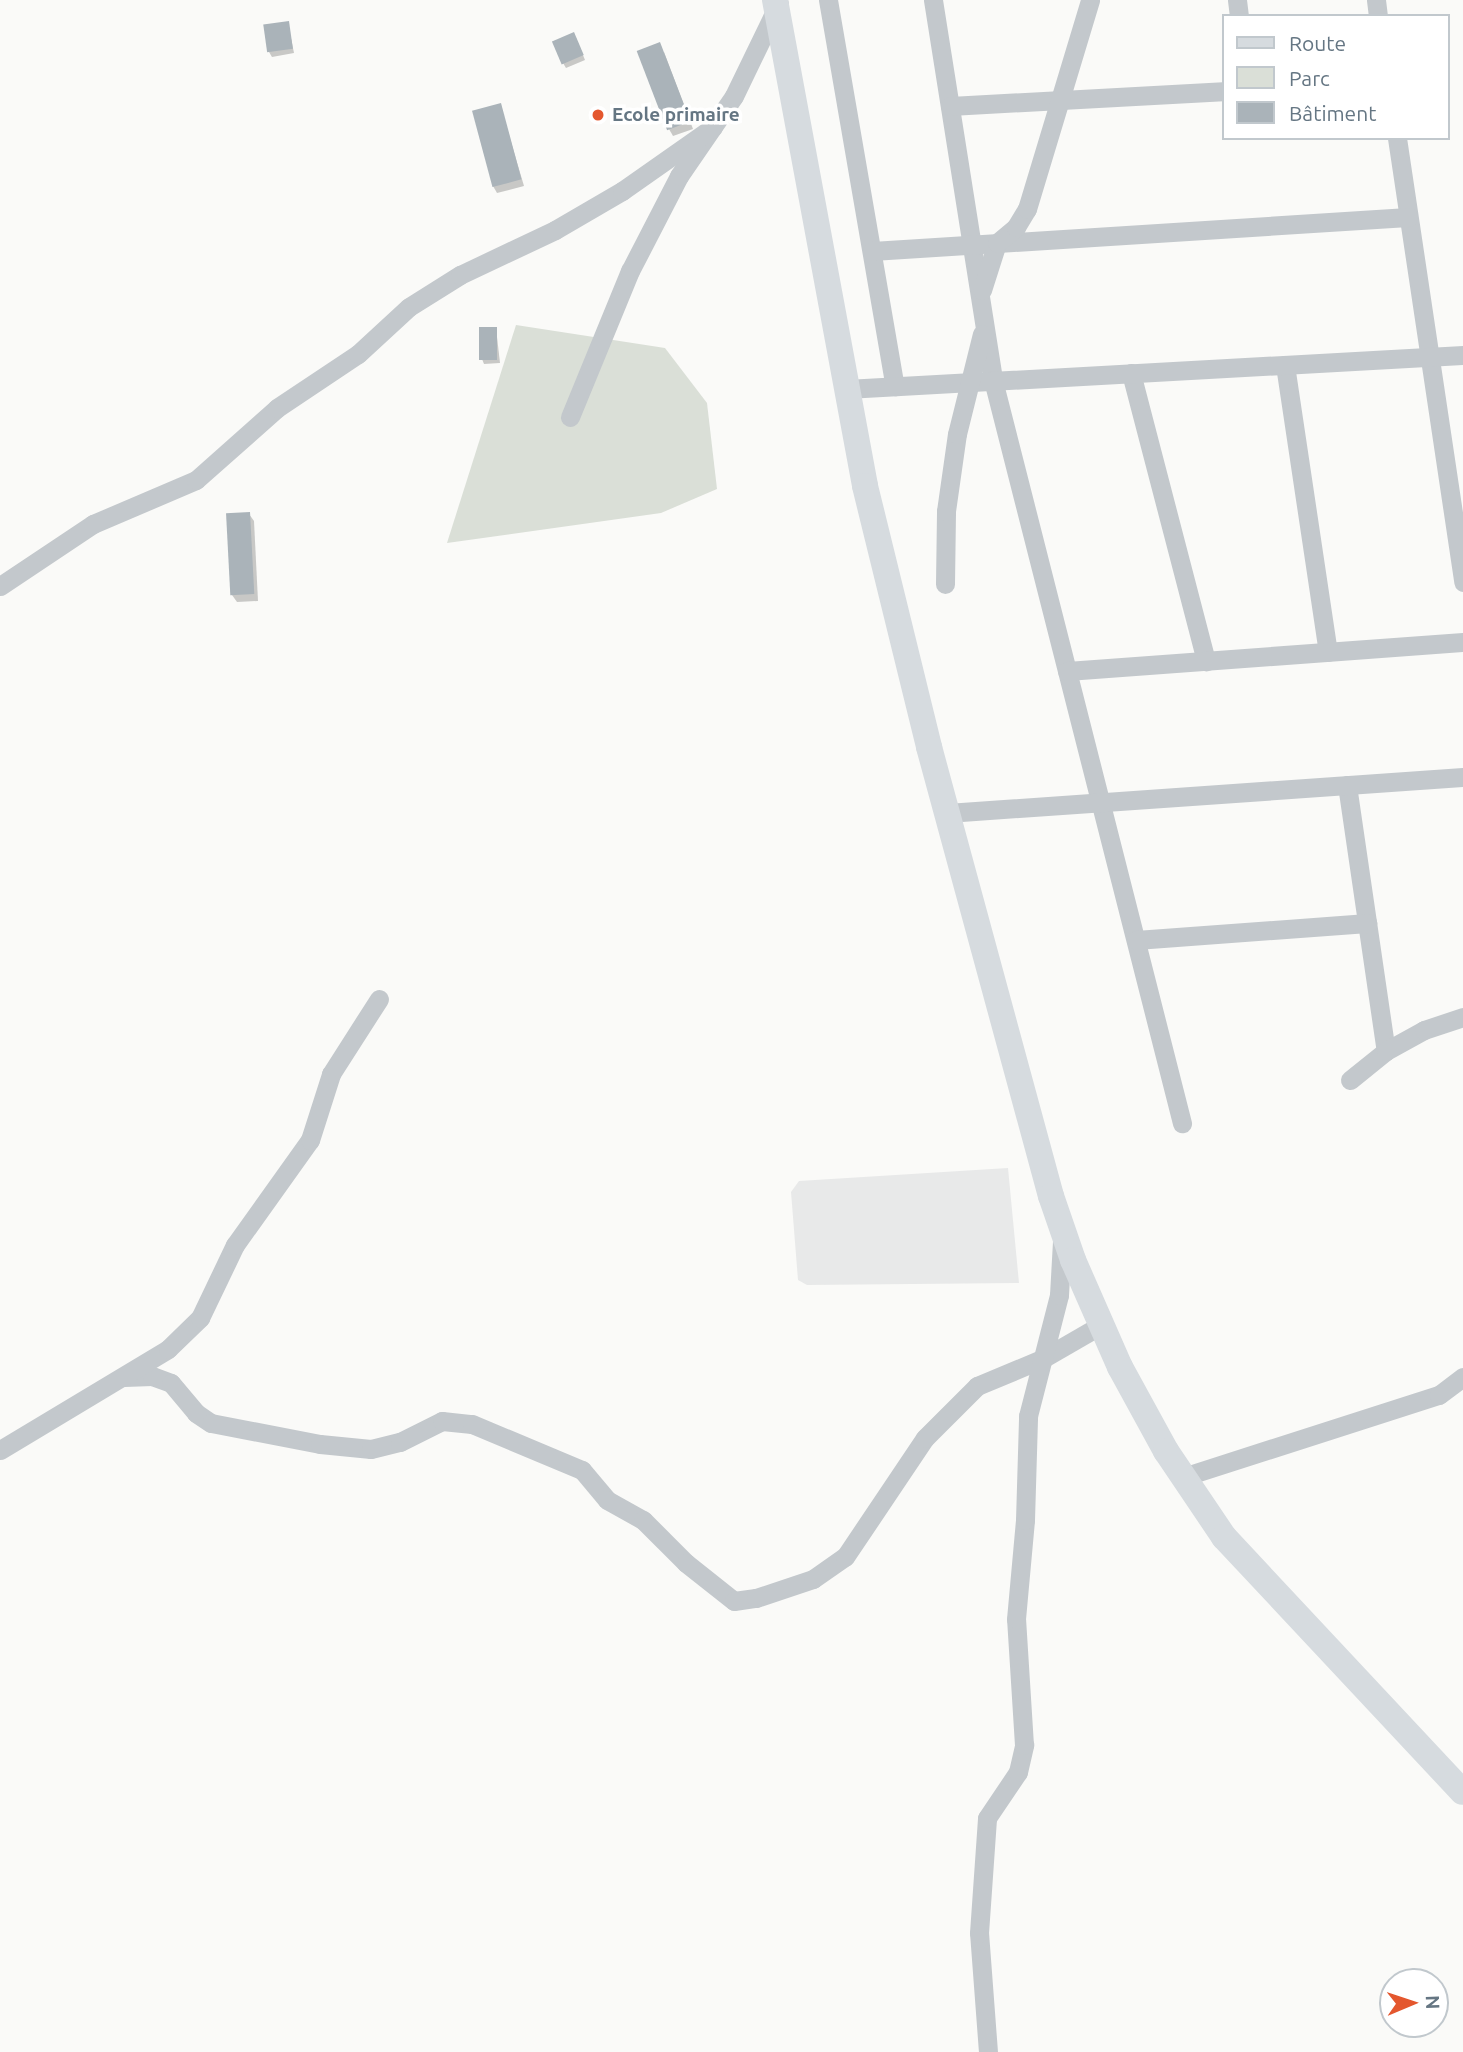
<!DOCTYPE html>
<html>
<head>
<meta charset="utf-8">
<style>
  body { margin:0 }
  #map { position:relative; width:1463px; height:2052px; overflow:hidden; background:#fafaf8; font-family:Ubuntu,sans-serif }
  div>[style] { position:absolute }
  .built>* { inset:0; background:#e8e9e9 }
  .green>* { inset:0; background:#dadfd7 }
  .shadow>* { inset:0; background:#0003 }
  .building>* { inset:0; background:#aab3b9; transform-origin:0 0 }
  .street>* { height:19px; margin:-9.5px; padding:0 9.5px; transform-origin:9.5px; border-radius:9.5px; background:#c3c8cc }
  .secondary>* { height:26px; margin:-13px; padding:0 13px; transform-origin:13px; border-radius:13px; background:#d6dbdf }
  .dots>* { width:19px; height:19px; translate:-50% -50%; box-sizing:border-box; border:4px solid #fff; border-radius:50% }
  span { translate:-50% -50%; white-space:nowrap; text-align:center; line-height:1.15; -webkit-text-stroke:7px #fff; paint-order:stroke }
  .poi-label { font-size:19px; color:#657683; font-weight:700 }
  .left { translate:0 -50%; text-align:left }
  .legend { position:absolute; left:1222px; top:14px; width:228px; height:126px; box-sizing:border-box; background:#fff; border:2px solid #c1c8cd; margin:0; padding:9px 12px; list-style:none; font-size:21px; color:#657683 }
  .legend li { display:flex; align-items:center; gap:14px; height:35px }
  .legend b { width:35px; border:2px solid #c1c8cd }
  .north { position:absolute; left:1379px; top:1968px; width:70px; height:70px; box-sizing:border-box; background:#fff; border:2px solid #c1c8cd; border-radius:50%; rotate:88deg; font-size:19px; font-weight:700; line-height:28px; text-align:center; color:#657683 }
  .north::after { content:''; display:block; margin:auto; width:24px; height:32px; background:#e4572e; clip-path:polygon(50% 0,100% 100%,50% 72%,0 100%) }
</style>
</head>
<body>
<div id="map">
  <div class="built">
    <div style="clip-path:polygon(1008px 1168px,1019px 1283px,807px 1285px,798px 1280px,791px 1192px,799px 1181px)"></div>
  </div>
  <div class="green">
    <div style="clip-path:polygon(516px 325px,665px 348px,707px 403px,717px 489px,661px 513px,447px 543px)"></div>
  </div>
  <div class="shadow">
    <div style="clip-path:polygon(288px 23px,294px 53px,272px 57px,269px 52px)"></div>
    <div style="clip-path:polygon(576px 38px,585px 60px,566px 68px,563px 63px)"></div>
    <div style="clip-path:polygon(664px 52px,693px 129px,673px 136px,669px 129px)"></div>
    <div style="clip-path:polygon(500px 105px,524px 186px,497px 193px,493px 186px)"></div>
    <div style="clip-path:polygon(496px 328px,500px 363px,484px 364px,482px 359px)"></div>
    <div style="clip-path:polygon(249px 514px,254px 521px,258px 601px,237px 602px,232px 595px,228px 515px)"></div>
  </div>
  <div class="building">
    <div style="left:289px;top:21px;width:28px;height:26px;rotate:82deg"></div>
    <div style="left:574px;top:32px;width:25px;height:24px;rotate:67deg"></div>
    <div style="left:660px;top:42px;width:85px;height:25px;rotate:69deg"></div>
    <div style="left:501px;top:103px;width:79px;height:30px;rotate:75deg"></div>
    <div style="left:479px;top:327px;width:18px;height:33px"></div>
    <div style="left:250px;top:512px;width:82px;height:24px;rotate:87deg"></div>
  </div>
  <div class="street">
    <div style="left:828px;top:0;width:392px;rotate:80.2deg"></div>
    <div style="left:933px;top:0;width:385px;rotate:81deg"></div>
    <div style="left:993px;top:380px;width:767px;rotate:75.73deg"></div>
    <div style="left:1237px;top:0;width:16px;rotate:83deg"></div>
    <div style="left:1376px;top:0;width:16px;rotate:83deg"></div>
    <div style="left:950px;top:106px;width:273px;rotate:-3.1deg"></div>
    <div style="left:1397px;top:138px;width:449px;rotate:81.5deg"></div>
    <div style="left:872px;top:251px;width:537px;rotate:-3.63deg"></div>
    <div style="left:982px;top:290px;width:49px;rotate:-72.3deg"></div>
    <div style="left:997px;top:243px;width:25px;rotate:-40deg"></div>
    <div style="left:1016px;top:227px;width:21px;rotate:-59deg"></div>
    <div style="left:1027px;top:209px;width:218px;rotate:-73.2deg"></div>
    <div style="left:1285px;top:365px;width:290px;rotate:81.5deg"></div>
    <div style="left:1131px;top:373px;width:298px;rotate:75.4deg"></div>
    <div style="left:846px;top:389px;width:618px;rotate:-3.15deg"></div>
    <div style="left:570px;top:417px;width:158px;rotate:-67.7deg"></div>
    <div style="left:630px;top:271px;width:107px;rotate:-62.7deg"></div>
    <div style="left:679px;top:176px;width:97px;rotate:-55.5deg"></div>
    <div style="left:734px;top:96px;width:103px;rotate:-64.2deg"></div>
    <div style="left:945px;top:584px;width:73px;rotate:-89.2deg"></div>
    <div style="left:946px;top:511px;width:78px;rotate:-81.9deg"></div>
    <div style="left:957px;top:434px;width:103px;rotate:-76deg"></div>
    <div style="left:0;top:586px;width:112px;rotate:-33.7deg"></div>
    <div style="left:93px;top:524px;width:112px;rotate:-23.1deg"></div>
    <div style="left:196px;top:480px;width:108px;rotate:-41.6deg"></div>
    <div style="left:277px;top:408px;width:97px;rotate:-33.7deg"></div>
    <div style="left:358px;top:354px;width:69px;rotate:-42.7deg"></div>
    <div style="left:409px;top:307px;width:60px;rotate:-32.1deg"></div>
    <div style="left:460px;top:275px;width:105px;rotate:-25.3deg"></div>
    <div style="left:555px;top:230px;width:78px;rotate:-30.2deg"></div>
    <div style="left:622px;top:191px;width:111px;rotate:-35.1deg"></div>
    <div style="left:1067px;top:671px;width:397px;rotate:-4.2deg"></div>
    <div style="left:1347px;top:785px;width:269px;rotate:81.7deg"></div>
    <div style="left:947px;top:813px;width:517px;rotate:-3.99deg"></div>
    <div style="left:1136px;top:940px;width:232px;rotate:-4.2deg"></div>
    <div style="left:1350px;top:1080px;width:46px;rotate:-38.9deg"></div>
    <div style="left:1386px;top:1051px;width:43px;rotate:-28.9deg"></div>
    <div style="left:1424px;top:1030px;width:41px;rotate:-18.4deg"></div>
    <div style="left:124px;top:1377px;width:28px;rotate:-2deg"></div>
    <div style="left:152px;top:1376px;width:20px;rotate:20deg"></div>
    <div style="left:171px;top:1383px;width:39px;rotate:50deg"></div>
    <div style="left:196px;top:1413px;width:18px;rotate:34deg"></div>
    <div style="left:211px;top:1423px;width:111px;rotate:10.9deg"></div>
    <div style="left:320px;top:1444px;width:51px;rotate:5.6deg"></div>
    <div style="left:371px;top:1449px;width:30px;rotate:-14deg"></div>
    <div style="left:400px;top:1442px;width:47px;rotate:-26.6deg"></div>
    <div style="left:442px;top:1421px;width:30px;rotate:6deg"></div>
    <div style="left:472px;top:1424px;width:119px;rotate:22.7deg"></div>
    <div style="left:582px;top:1470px;width:39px;rotate:50deg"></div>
    <div style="left:607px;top:1500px;width:41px;rotate:29.1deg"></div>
    <div style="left:643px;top:1520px;width:61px;rotate:45deg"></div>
    <div style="left:686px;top:1563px;width:61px;rotate:38.4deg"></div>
    <div style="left:734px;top:1601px;width:22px;rotate:-8deg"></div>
    <div style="left:756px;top:1598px;width:60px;rotate:-18.4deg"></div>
    <div style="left:813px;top:1579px;width:39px;rotate:-35deg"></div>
    <div style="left:845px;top:1557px;width:143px;rotate:-56.1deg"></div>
    <div style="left:925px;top:1438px;width:74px;rotate:-45deg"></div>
    <div style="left:977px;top:1386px;width:70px;rotate:-22.6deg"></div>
    <div style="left:1042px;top:1359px;width:68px;rotate:-30deg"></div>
    <div style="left:0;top:1450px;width:196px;rotate:-31deg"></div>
    <div style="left:168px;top:1349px;width:45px;rotate:-44.1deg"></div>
    <div style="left:200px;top:1318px;width:81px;rotate:-64.4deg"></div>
    <div style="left:235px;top:1245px;width:129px;rotate:-54.5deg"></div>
    <div style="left:310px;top:1140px;width:69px;rotate:-72.3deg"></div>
    <div style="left:331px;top:1074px;width:89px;rotate:-57.4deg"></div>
    <div style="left:1183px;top:1477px;width:269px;rotate:-17.8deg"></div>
    <div style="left:1439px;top:1395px;width:30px;rotate:-37deg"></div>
    <div style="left:988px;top:2052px;width:119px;rotate:-94.3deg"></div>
    <div style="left:979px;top:1933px;width:115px;rotate:-86deg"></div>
    <div style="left:987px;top:1818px;width:55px;rotate:-56deg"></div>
    <div style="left:1018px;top:1772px;width:28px;rotate:-77deg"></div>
    <div style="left:1024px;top:1745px;width:126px;rotate:-93.6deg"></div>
    <div style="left:1016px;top:1619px;width:99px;rotate:-84.8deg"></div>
    <div style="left:1025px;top:1520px;width:104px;rotate:-88.3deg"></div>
    <div style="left:1028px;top:1416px;width:125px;rotate:-75.6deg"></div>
    <div style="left:1059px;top:1295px;width:53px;rotate:-86.8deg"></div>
  </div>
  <div class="secondary">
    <div style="left:775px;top:0;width:494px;rotate:79.5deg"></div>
    <div style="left:865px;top:486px;width:269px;rotate:76.2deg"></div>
    <div style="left:929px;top:747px;width:465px;rotate:74.8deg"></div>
    <div style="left:1051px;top:1196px;width:68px;rotate:71deg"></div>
    <div style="left:1073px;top:1260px;width:117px;rotate:66.3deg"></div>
    <div style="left:1120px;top:1367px;width:96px;rotate:61.3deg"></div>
    <div style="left:1166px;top:1451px;width:104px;rotate:56deg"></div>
    <div style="left:1224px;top:1537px;width:349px;rotate:46.9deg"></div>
  </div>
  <div class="dots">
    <div style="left:598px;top:115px;background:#e4572e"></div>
  </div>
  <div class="poi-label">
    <span class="left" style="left:612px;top:115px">Ecole primaire</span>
  </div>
  <ul class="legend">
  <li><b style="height:9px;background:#d6dbdf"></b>Route</li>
  <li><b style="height:19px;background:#dadfd7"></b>Parc</li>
  <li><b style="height:19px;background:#aab3b9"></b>Bâtiment</li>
  </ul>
  <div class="north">N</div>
</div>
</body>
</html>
